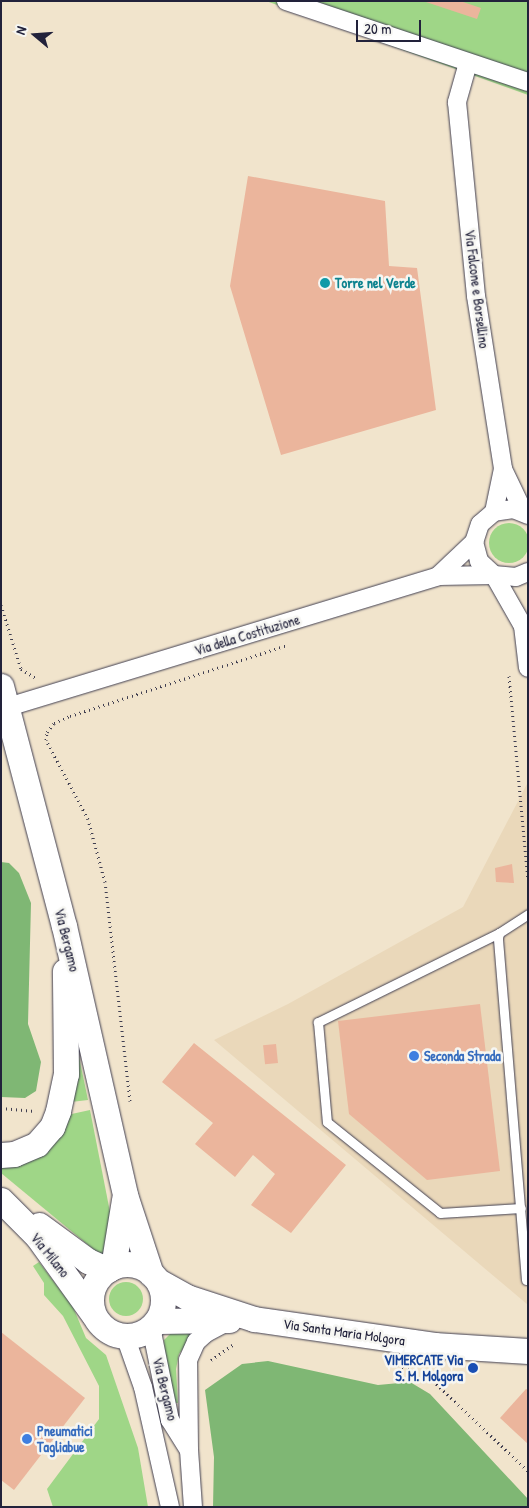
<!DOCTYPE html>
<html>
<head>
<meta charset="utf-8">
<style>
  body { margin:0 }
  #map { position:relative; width:529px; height:1508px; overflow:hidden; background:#f1e4cc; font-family:"Patrick Hand",sans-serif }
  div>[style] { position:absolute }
  .built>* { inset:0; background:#ead8ba }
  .green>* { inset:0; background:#9fd687 }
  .round { border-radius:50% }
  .forest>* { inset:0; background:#7fb774 }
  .building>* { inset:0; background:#ebb59c; transform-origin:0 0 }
  .path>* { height:3px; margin-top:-1.5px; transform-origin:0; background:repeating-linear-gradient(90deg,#413f51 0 1px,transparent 0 5px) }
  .roads { filter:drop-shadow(0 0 1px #413f51) drop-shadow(0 0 1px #413f51) }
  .lane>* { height:9px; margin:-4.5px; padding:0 4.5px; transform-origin:4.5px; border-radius:4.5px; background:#fff }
  .street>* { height:18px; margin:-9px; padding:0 9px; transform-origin:9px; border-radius:9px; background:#fff }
  .secondary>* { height:25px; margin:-12.5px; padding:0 12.5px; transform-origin:12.5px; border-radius:12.5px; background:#fff }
  .secondary>.ring { margin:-12.5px; padding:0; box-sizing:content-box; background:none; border:25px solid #fff; border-radius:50% }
  .dots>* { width:14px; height:14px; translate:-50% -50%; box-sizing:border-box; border:2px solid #f6f6f2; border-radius:50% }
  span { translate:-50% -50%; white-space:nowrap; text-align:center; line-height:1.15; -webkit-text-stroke:5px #f6f6f2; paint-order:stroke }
  .culture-label { font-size:14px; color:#0d838f; font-weight:700 }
  .left { translate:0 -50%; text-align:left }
  .street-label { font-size:14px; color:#22223b }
  .shop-label { font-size:14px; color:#366cbe; font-weight:700 }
  .transit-label { font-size:14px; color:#164399; font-weight:700 }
  .right { translate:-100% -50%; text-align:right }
  .frame { position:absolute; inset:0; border:2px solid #22223b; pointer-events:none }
  .north { position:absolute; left:10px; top:10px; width:50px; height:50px; -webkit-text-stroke:4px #f6f6f2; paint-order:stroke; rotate:288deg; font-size:14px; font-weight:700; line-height:20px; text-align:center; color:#22223b }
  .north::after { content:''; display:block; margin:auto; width:18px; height:22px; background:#22223b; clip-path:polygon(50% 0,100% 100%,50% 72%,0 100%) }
  .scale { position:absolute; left:356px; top:20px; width:65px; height:22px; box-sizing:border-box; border:2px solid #22223b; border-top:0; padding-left:6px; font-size:15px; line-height:18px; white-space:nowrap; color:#22223b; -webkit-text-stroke:4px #f6f6f2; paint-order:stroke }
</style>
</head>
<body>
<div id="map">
  <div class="built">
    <div style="clip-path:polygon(528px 782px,528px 1305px,214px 1040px,288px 1004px,463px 907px)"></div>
  </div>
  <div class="green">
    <div style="clip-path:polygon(266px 1px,528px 1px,528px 95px,383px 43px)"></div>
    <div class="round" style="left:489px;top:523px;width:40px;height:40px"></div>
    <div style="clip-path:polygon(78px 1052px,88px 1100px,71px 1102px)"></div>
    <div style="clip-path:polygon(90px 1110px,110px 1212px,103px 1254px,99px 1254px,1px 1173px,1px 1165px,67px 1115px)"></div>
    <div style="clip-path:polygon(39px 1262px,73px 1307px,86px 1338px,106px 1355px,138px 1448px,148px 1507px,53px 1507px,47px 1489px,99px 1419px,99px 1386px,63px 1316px,44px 1295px,44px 1283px,33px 1266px)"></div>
    <div class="round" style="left:109px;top:1282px;width:34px;height:34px"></div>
    <div style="clip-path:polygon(171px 1333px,196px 1333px,179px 1354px,176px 1369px,178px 1403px,174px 1403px,166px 1376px,164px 1340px)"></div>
  </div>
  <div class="forest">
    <div style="clip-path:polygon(1px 862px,9px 863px,19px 873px,31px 903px,28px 1024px,41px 1062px,36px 1091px,25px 1098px,1px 1097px)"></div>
    <div style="clip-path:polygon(268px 1361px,378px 1385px,410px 1382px,430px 1394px,528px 1499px,528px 1507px,213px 1507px,214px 1457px,205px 1390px,242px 1364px)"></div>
  </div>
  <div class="building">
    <div style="clip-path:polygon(423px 1px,460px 1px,481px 8px,477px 19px)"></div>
    <div style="clip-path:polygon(248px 176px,385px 201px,389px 266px,417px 268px,436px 410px,281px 455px,230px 286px)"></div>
    <div style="clip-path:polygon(512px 864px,514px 883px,496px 882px,495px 868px)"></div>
    <div style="clip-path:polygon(480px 1004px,500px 1171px,427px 1180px,349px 1114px,338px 1021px)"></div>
    <div style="clip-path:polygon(194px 1043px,346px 1165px,291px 1233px,251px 1205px,275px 1174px,253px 1155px,235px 1177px,195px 1144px,213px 1123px,162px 1082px)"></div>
    <div style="left:276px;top:1044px;width:19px;height:13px;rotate:84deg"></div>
    <div style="clip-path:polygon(1px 1332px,85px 1398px,14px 1490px,1px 1480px)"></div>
    <div style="clip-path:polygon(526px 1389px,528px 1390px,528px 1444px,500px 1418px)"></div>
  </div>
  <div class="path">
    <div style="left:1px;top:605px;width:67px;rotate:72.6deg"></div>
    <div style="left:21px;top:669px;width:17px;rotate:31deg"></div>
    <div style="left:509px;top:676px;width:205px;rotate:84.7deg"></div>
    <div style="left:130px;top:1101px;width:220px;rotate:-96.5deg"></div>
    <div style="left:105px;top:882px;width:65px;rotate:-105.1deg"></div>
    <div style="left:88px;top:819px;width:89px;rotate:-118deg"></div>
    <div style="left:46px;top:740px;width:8px;rotate:-83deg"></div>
    <div style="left:47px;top:732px;width:11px;rotate:-52deg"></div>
    <div style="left:54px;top:723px;width:17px;rotate:-24deg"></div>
    <div style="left:70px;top:716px;width:228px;rotate:-18.1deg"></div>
    <div style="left:1px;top:1108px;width:34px;rotate:5deg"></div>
    <div style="left:211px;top:1360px;width:28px;rotate:-35deg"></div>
    <div style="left:398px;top:1365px;width:33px;rotate:21deg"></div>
    <div style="left:429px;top:1377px;width:137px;rotate:43.5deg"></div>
  </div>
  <div class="roads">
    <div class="lane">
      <div style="left:499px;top:933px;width:202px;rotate:153.8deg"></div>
      <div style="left:318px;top:1022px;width:100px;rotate:84.9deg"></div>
      <div style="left:327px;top:1122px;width:145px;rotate:38.8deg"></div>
      <div style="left:440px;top:1213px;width:81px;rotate:-3.5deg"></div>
      <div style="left:526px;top:1280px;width:343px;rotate:-94.7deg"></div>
      <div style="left:498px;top:938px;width:5px;rotate:-79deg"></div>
      <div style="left:499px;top:933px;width:35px;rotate:-33deg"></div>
    </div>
    <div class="street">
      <div style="left:286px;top:1px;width:255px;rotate:18.5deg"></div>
      <div style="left:468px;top:63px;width:41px;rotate:105.8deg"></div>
      <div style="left:457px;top:102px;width:195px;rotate:84.4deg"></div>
      <div style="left:476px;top:296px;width:175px;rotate:81.1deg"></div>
      <div style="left:503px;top:469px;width:47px;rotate:64.5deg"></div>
      <div style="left:494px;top:512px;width:44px;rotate:-78.2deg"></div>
      <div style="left:528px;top:515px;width:16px;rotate:-158deg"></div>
      <div style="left:513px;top:509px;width:19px;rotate:171deg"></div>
      <div style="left:494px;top:512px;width:18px;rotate:139deg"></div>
      <div style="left:480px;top:524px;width:19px;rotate:108deg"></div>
      <div style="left:474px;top:542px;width:20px;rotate:75deg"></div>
      <div style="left:479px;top:561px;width:21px;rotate:43deg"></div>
      <div style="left:494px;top:575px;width:22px;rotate:5deg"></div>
      <div style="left:516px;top:577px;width:13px;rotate:-23deg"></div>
      <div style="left:438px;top:576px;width:56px;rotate:-1deg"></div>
      <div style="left:494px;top:575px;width:59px;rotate:60.4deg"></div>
      <div style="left:523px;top:626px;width:42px;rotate:83.2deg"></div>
      <div style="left:8px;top:707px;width:450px;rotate:-16.9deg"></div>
      <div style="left:438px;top:576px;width:50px;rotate:-43.4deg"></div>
      <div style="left:151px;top:1327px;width:95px;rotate:78.5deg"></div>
      <div style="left:170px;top:1420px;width:36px;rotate:58deg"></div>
      <div style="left:189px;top:1450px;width:57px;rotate:86deg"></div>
      <div style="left:125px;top:1336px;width:54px;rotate:70.6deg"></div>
      <div style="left:143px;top:1387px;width:123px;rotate:77.3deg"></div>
      <div style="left:189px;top:1450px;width:90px;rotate:-90.6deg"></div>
      <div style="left:188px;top:1360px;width:20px;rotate:-66deg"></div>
      <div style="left:196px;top:1342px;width:13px;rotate:-42deg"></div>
      <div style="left:206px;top:1333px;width:24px;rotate:-28deg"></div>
    </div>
    <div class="secondary">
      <div style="left:1px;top:686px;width:248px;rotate:75.3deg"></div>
      <div style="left:64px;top:926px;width:276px;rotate:77.2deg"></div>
      <div style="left:125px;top:1195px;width:83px;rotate:71.8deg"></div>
      <div style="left:1px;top:1155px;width:13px;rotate:-4deg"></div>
      <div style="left:14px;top:1154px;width:25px;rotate:-23deg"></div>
      <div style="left:37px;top:1144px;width:23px;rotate:-49deg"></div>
      <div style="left:52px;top:1127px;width:17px;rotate:-69deg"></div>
      <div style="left:58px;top:1111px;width:38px;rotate:-78deg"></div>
      <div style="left:66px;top:1074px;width:103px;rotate:-90.6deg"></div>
      <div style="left:1px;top:1200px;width:51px;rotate:45deg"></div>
      <div style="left:37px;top:1236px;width:96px;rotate:54.3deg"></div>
      <div style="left:39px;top:1225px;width:61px;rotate:36.3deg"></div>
      <div style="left:88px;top:1261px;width:22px;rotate:24deg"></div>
      <div class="ring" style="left:91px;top:1264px;width:47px;height:47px"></div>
      <div style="left:113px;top:1267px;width:68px;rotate:-80.7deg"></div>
      <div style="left:158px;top:1281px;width:33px;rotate:29deg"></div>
      <div style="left:187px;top:1297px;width:71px;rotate:18.2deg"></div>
      <div style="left:254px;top:1319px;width:182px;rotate:8.2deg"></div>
      <div style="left:434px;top:1345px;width:94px;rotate:3.7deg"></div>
      <div style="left:157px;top:1321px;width:72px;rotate:-0.8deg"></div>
    </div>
  </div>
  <div class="dots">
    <div style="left:325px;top:283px;background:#0f9aa8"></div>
    <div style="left:414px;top:1056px;background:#3f7fe0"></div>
    <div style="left:473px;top:1368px;background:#1a4fb4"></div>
    <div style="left:27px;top:1439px;background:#3f7fe0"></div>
  </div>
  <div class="culture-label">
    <span class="left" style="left:335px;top:283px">Torre nel Verde</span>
  </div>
  <div class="street-label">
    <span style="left:477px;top:289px;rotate:83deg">Via Falcone e Borsellino</span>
    <span style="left:247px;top:635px;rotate:-17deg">Via della Costituzione</span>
    <span style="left:67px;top:940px;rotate:76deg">Via Bergamo</span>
    <span style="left:50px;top:1255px;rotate:51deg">Via Milano</span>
    <span style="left:344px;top:1332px;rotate:8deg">Via Santa Maria Molgora</span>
    <span style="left:165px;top:1389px;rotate:76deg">Via Bergamo</span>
  </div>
  <div class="shop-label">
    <span class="left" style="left:424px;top:1056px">Seconda Strada</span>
    <span class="left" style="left:37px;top:1439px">Pneumatici<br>Tagliabue</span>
  </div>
  <div class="transit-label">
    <span class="right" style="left:463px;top:1368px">VIMERCATE Via<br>S. M. Molgora</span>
  </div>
  <div class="frame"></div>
  <div class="north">N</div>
  <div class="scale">20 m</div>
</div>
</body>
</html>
